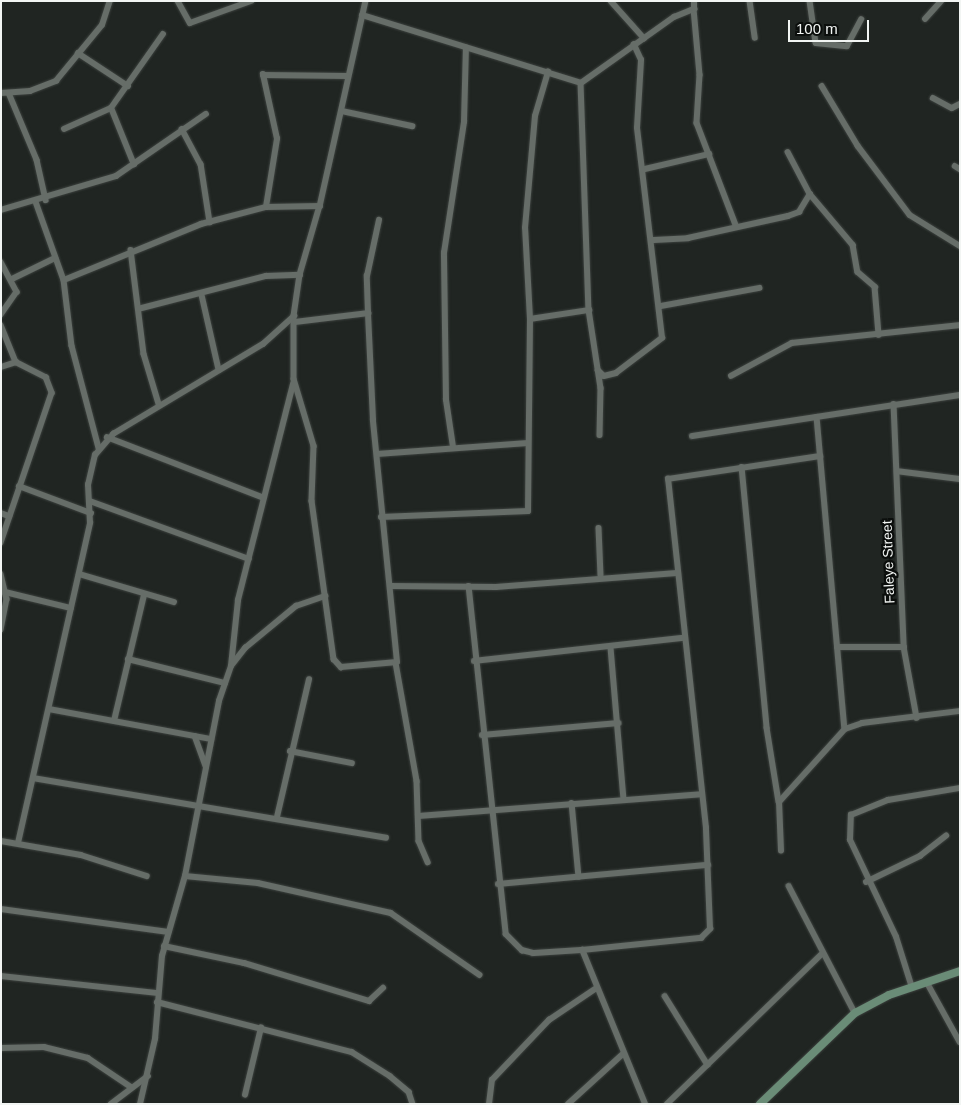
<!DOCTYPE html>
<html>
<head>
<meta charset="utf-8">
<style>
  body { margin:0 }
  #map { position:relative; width:961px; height:1105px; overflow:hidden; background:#202522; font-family:Arial,sans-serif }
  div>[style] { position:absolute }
  .roads { filter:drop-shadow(0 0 1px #3c413e) drop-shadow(0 0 1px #3c413e) }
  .street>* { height:5.5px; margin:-2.75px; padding:0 2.75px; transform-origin:2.75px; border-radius:2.75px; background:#666d68 }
  .secondary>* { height:8px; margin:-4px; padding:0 4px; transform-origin:4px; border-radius:4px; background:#6a8c77 }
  span { translate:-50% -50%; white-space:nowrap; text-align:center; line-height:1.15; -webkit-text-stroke:4.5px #0b0e0c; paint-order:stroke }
  .street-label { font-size:14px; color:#f2f5f3 }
  .frame { position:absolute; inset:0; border:2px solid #f2f5f3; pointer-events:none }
  .scale { position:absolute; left:788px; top:20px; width:81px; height:22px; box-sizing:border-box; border:2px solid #f2f5f3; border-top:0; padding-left:6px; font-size:15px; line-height:18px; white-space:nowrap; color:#f2f5f3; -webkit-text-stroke:4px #0b0e0c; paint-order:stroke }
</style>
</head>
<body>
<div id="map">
  <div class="roads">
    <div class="street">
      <div style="left:178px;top:1px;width:25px;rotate:61deg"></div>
      <div style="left:190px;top:23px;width:65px;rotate:-19.8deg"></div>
      <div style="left:366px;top:1px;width:210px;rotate:102.6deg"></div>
      <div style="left:320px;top:206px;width:72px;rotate:106.2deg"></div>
      <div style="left:300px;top:275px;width:41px;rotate:98.3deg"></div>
      <div style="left:294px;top:316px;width:63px;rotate:90deg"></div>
      <div style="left:294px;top:379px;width:70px;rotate:73.4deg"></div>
      <div style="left:314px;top:446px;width:55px;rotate:92.1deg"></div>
      <div style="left:312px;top:501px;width:160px;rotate:82.1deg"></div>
      <div style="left:334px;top:659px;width:11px;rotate:49deg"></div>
      <div style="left:341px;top:667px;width:56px;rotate:-5.1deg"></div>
      <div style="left:397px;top:662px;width:243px;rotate:-95.7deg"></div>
      <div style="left:373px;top:420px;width:107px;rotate:-92.7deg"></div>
      <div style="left:368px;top:313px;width:37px;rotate:-92deg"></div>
      <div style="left:367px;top:276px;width:57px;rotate:-77.9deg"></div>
      <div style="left:611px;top:1px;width:50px;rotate:48.3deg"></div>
      <div style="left:750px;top:1px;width:37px;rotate:82deg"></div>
      <div style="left:810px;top:1px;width:42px;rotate:81.9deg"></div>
      <div style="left:816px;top:43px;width:31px;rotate:6deg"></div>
      <div style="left:847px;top:46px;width:30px;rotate:-62deg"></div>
      <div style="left:694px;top:9px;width:66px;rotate:84.8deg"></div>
      <div style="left:700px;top:75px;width:48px;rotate:93.6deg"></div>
      <div style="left:697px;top:123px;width:109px;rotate:69.1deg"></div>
      <div style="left:362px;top:15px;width:229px;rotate:17.2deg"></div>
      <div style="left:581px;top:83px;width:114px;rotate:-35.4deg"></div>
      <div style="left:674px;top:17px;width:22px;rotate:-22deg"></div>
      <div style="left:694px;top:9px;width:8px;rotate:-90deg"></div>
      <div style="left:925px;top:19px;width:24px;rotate:-48deg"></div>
      <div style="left:78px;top:53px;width:60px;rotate:33.4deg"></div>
      <div style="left:581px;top:83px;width:227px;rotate:88deg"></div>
      <div style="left:589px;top:310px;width:79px;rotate:81.3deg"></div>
      <div style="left:601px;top:388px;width:47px;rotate:91.2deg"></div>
      <div style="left:822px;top:86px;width:70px;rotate:59deg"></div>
      <div style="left:858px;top:146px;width:86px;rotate:53deg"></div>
      <div style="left:910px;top:215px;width:59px;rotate:31.8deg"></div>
      <div style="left:1px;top:93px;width:29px;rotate:-4deg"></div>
      <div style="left:30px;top:91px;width:28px;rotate:-21deg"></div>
      <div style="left:56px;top:81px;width:72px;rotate:-50.6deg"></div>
      <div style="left:102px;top:25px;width:25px;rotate:-72deg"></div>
      <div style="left:9px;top:93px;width:73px;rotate:67.3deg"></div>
      <div style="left:37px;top:160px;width:41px;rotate:77.3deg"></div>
      <div style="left:933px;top:98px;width:21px;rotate:28deg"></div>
      <div style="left:952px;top:108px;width:9px;rotate:-27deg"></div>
      <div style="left:342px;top:111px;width:72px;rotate:12.1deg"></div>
      <div style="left:64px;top:129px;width:51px;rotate:-24.1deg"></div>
      <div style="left:182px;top:129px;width:40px;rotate:62deg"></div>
      <div style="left:201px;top:164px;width:59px;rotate:81.2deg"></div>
      <div style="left:788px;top:152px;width:47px;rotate:62.4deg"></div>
      <div style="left:810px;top:194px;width:67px;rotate:49.9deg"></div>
      <div style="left:853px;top:245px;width:27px;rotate:80deg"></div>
      <div style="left:858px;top:272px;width:23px;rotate:41deg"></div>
      <div style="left:875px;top:287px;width:48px;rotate:85.2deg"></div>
      <div style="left:134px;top:165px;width:61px;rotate:-112deg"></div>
      <div style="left:111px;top:108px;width:90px;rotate:-54.9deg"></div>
      <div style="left:955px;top:166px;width:6px;rotate:31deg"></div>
      <div style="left:645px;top:169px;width:66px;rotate:-13.2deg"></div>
      <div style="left:36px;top:202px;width:83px;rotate:70.3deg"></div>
      <div style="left:64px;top:280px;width:66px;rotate:83.1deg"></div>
      <div style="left:72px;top:346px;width:106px;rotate:75.2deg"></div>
      <div style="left:266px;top:207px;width:69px;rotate:-80.8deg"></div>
      <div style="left:277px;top:139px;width:66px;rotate:-102.3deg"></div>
      <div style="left:263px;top:75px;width:84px;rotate:0.7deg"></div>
      <div style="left:1px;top:210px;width:120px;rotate:-16.5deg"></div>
      <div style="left:116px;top:176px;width:109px;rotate:-34.6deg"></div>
      <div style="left:654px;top:240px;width:34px;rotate:-3deg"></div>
      <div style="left:688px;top:238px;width:102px;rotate:-12.4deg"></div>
      <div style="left:788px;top:216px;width:12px;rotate:-20deg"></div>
      <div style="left:799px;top:212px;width:21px;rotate:-59deg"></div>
      <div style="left:131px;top:250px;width:105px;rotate:82.9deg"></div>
      <div style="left:144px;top:354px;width:52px;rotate:73.3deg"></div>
      <div style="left:1px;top:262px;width:34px;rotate:62deg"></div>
      <div style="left:17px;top:292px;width:28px;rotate:125deg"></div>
      <div style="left:12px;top:279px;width:48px;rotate:-26deg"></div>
      <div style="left:64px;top:280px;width:148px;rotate:-22.2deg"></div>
      <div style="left:201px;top:224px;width:67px;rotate:-14.7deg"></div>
      <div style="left:266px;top:207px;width:54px;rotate:-1.1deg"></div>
      <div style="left:202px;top:295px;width:77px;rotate:77.2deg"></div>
      <div style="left:661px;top:306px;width:100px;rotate:-10.4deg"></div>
      <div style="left:138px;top:309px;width:132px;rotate:-14.5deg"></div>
      <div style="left:266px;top:276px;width:34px;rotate:-2deg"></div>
      <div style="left:530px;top:319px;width:60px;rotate:-8.7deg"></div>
      <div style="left:295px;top:322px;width:74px;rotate:-7deg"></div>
      <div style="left:1px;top:325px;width:40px;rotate:68deg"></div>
      <div style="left:16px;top:362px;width:34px;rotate:27deg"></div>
      <div style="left:46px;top:377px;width:17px;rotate:69deg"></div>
      <div style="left:52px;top:393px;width:158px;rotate:108.8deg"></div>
      <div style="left:1px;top:367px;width:16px;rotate:-18deg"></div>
      <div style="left:598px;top:370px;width:8px;rotate:45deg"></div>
      <div style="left:604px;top:376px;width:12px;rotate:-14deg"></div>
      <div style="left:616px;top:373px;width:58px;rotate:-37.3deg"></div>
      <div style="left:662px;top:338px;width:211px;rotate:-96.8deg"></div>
      <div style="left:637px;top:128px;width:68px;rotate:-86.6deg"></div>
      <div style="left:641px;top:60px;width:17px;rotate:-115deg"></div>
      <div style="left:731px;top:376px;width:69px;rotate:-28.4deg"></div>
      <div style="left:792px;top:343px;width:169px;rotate:-6.1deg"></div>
      <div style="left:894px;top:404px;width:243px;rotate:87.6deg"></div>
      <div style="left:904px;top:647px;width:72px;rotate:79.6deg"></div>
      <div style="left:817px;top:417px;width:313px;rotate:84.9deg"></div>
      <div style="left:692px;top:436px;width:271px;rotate:-8.7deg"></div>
      <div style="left:107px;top:437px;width:168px;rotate:21.2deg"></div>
      <div style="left:453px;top:447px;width:48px;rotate:-98.5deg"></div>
      <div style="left:446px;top:400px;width:147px;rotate:-90.8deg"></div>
      <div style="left:444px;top:253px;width:133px;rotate:-81.3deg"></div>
      <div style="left:464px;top:122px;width:74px;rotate:-88.5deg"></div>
      <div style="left:377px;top:454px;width:151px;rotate:-4.2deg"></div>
      <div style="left:742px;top:467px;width:262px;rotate:84.5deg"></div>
      <div style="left:767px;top:728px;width:75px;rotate:80.8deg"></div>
      <div style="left:897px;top:471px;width:64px;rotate:7.2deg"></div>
      <div style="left:19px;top:486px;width:77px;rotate:20.6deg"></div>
      <div style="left:90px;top:501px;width:169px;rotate:20deg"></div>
      <div style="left:1px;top:513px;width:9px;rotate:21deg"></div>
      <div style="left:381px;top:517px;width:147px;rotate:-2.3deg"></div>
      <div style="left:528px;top:511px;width:192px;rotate:-89.4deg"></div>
      <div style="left:530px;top:319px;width:91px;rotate:-93.1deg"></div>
      <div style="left:525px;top:228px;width:112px;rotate:-84.9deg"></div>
      <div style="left:535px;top:116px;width:46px;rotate:-73.5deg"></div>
      <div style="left:599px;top:528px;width:47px;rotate:87.6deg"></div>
      <div style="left:1px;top:574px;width:26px;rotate:77deg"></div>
      <div style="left:7px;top:599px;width:31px;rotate:101deg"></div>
      <div style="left:79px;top:574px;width:99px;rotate:16.4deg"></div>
      <div style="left:390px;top:586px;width:106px;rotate:0.5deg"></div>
      <div style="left:496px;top:587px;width:181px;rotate:-4.4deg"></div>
      <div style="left:469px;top:586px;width:350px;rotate:83.9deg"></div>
      <div style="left:506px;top:934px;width:23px;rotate:45deg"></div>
      <div style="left:522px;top:950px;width:11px;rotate:15deg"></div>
      <div style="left:533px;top:953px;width:49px;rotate:-3.5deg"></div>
      <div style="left:1px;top:591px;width:72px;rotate:13.7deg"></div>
      <div style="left:837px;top:647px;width:67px"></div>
      <div style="left:611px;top:648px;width:152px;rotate:85.1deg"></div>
      <div style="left:128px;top:659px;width:100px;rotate:13.9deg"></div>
      <div style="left:474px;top:661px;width:210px;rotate:-6.3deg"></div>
      <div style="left:396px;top:663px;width:120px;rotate:79.9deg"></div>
      <div style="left:417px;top:781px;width:60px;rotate:88.1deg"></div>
      <div style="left:419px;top:841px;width:23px;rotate:67deg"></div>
      <div style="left:231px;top:666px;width:66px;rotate:-83.9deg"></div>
      <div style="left:238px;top:600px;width:223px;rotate:-75.7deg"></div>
      <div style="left:49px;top:709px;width:165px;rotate:10.5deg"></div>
      <div style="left:114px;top:721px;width:130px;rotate:-76.6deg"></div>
      <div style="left:482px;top:735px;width:137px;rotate:-5deg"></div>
      <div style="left:195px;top:736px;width:33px;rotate:70deg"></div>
      <div style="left:290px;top:751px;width:63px;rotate:11deg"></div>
      <div style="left:33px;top:778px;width:358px;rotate:9.6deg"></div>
      <div style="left:572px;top:803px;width:74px;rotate:84.6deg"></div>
      <div style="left:418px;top:816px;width:284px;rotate:-4.4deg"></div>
      <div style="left:277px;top:817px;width:141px;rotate:-76.9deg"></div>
      <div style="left:1px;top:841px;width:81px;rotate:9.9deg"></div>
      <div style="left:81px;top:855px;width:69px;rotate:17.7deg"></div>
      <div style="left:18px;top:843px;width:328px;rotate:-77.3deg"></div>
      <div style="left:90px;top:523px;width:38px;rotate:-93deg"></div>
      <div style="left:88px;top:485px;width:31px;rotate:-77deg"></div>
      <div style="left:95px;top:455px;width:28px;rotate:-49deg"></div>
      <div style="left:113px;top:434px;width:175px;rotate:-31deg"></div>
      <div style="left:263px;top:344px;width:42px;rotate:-42.1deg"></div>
      <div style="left:781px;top:851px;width:49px;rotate:-92.3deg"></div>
      <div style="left:779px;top:802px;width:98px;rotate:-47.9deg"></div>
      <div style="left:845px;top:729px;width:18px;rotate:-19deg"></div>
      <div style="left:862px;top:723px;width:99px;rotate:-7deg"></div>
      <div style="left:185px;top:876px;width:73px;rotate:5.5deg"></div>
      <div style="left:258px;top:883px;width:136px;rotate:12.7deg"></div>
      <div style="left:391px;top:913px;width:108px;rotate:34.9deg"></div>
      <div style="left:866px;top:882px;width:60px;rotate:-25.7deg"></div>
      <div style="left:920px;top:856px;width:33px;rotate:-38deg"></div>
      <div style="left:498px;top:884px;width:211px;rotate:-5.2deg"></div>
      <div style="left:789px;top:886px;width:143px;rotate:62.5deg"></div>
      <div style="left:1px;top:909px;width:169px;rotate:7.8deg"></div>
      <div style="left:164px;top:946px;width:82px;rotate:12deg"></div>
      <div style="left:244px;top:963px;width:131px;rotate:16.9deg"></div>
      <div style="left:369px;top:1001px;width:19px;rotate:-43deg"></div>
      <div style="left:1px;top:976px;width:158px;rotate:6.2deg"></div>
      <div style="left:928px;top:984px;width:66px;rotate:61.1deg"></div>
      <div style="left:912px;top:988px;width:53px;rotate:-107.4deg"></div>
      <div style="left:896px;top:937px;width:107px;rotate:-115.4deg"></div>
      <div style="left:850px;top:840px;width:25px;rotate:-88deg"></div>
      <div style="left:851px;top:815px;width:40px;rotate:-22deg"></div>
      <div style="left:888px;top:800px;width:73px;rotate:-9.5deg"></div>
      <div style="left:665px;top:996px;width:81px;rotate:58.1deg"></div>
      <div style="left:157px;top:1002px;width:201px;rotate:14.4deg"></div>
      <div style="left:352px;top:1052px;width:45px;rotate:32.3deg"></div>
      <div style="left:390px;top:1076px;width:25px;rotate:40deg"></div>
      <div style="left:409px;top:1092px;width:13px;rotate:72deg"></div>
      <div style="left:1px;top:1048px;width:43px;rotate:-1.3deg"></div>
      <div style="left:44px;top:1047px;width:45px;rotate:14deg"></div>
      <div style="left:88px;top:1058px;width:52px;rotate:34deg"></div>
      <div style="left:245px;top:1095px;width:69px;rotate:-76.6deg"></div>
      <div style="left:111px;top:1104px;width:46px;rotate:-37.1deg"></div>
      <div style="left:140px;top:1104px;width:67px;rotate:-77deg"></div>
      <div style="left:155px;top:1039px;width:83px;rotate:-85.2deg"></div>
      <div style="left:162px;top:956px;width:83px;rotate:-74deg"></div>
      <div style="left:185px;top:876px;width:178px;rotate:-79deg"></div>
      <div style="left:219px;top:701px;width:37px;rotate:-71deg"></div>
      <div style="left:231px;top:666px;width:23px;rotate:-52deg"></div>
      <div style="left:245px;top:648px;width:66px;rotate:-39.5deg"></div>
      <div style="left:296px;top:606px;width:31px;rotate:-19deg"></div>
      <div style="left:489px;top:1104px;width:24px;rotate:-83deg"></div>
      <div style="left:492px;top:1080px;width:83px;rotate:-46.5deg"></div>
      <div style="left:549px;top:1020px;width:55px;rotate:-34deg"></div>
      <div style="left:568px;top:1104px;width:74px;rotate:-42.3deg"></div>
      <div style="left:645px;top:1104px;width:166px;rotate:-112.2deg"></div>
      <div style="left:582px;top:950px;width:120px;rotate:-5.8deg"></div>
      <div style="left:701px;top:938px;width:13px;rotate:-45deg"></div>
      <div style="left:710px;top:929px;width:101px;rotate:-92.3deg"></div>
      <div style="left:706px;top:828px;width:351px;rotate:-96.2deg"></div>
      <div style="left:668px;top:479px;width:154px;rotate:-8.6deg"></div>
      <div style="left:667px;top:1104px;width:214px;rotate:-44.1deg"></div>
    </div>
    <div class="secondary">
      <div style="left:760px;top:1104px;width:132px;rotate:-43.8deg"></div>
      <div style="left:855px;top:1013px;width:38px;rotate:-28deg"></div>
      <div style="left:889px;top:995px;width:75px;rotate:-18.7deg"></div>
    </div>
  </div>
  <div class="street-label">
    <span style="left:888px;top:562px;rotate:-92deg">Faleye Street</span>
  </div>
  <div class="frame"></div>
  <div class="scale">100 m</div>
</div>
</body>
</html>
